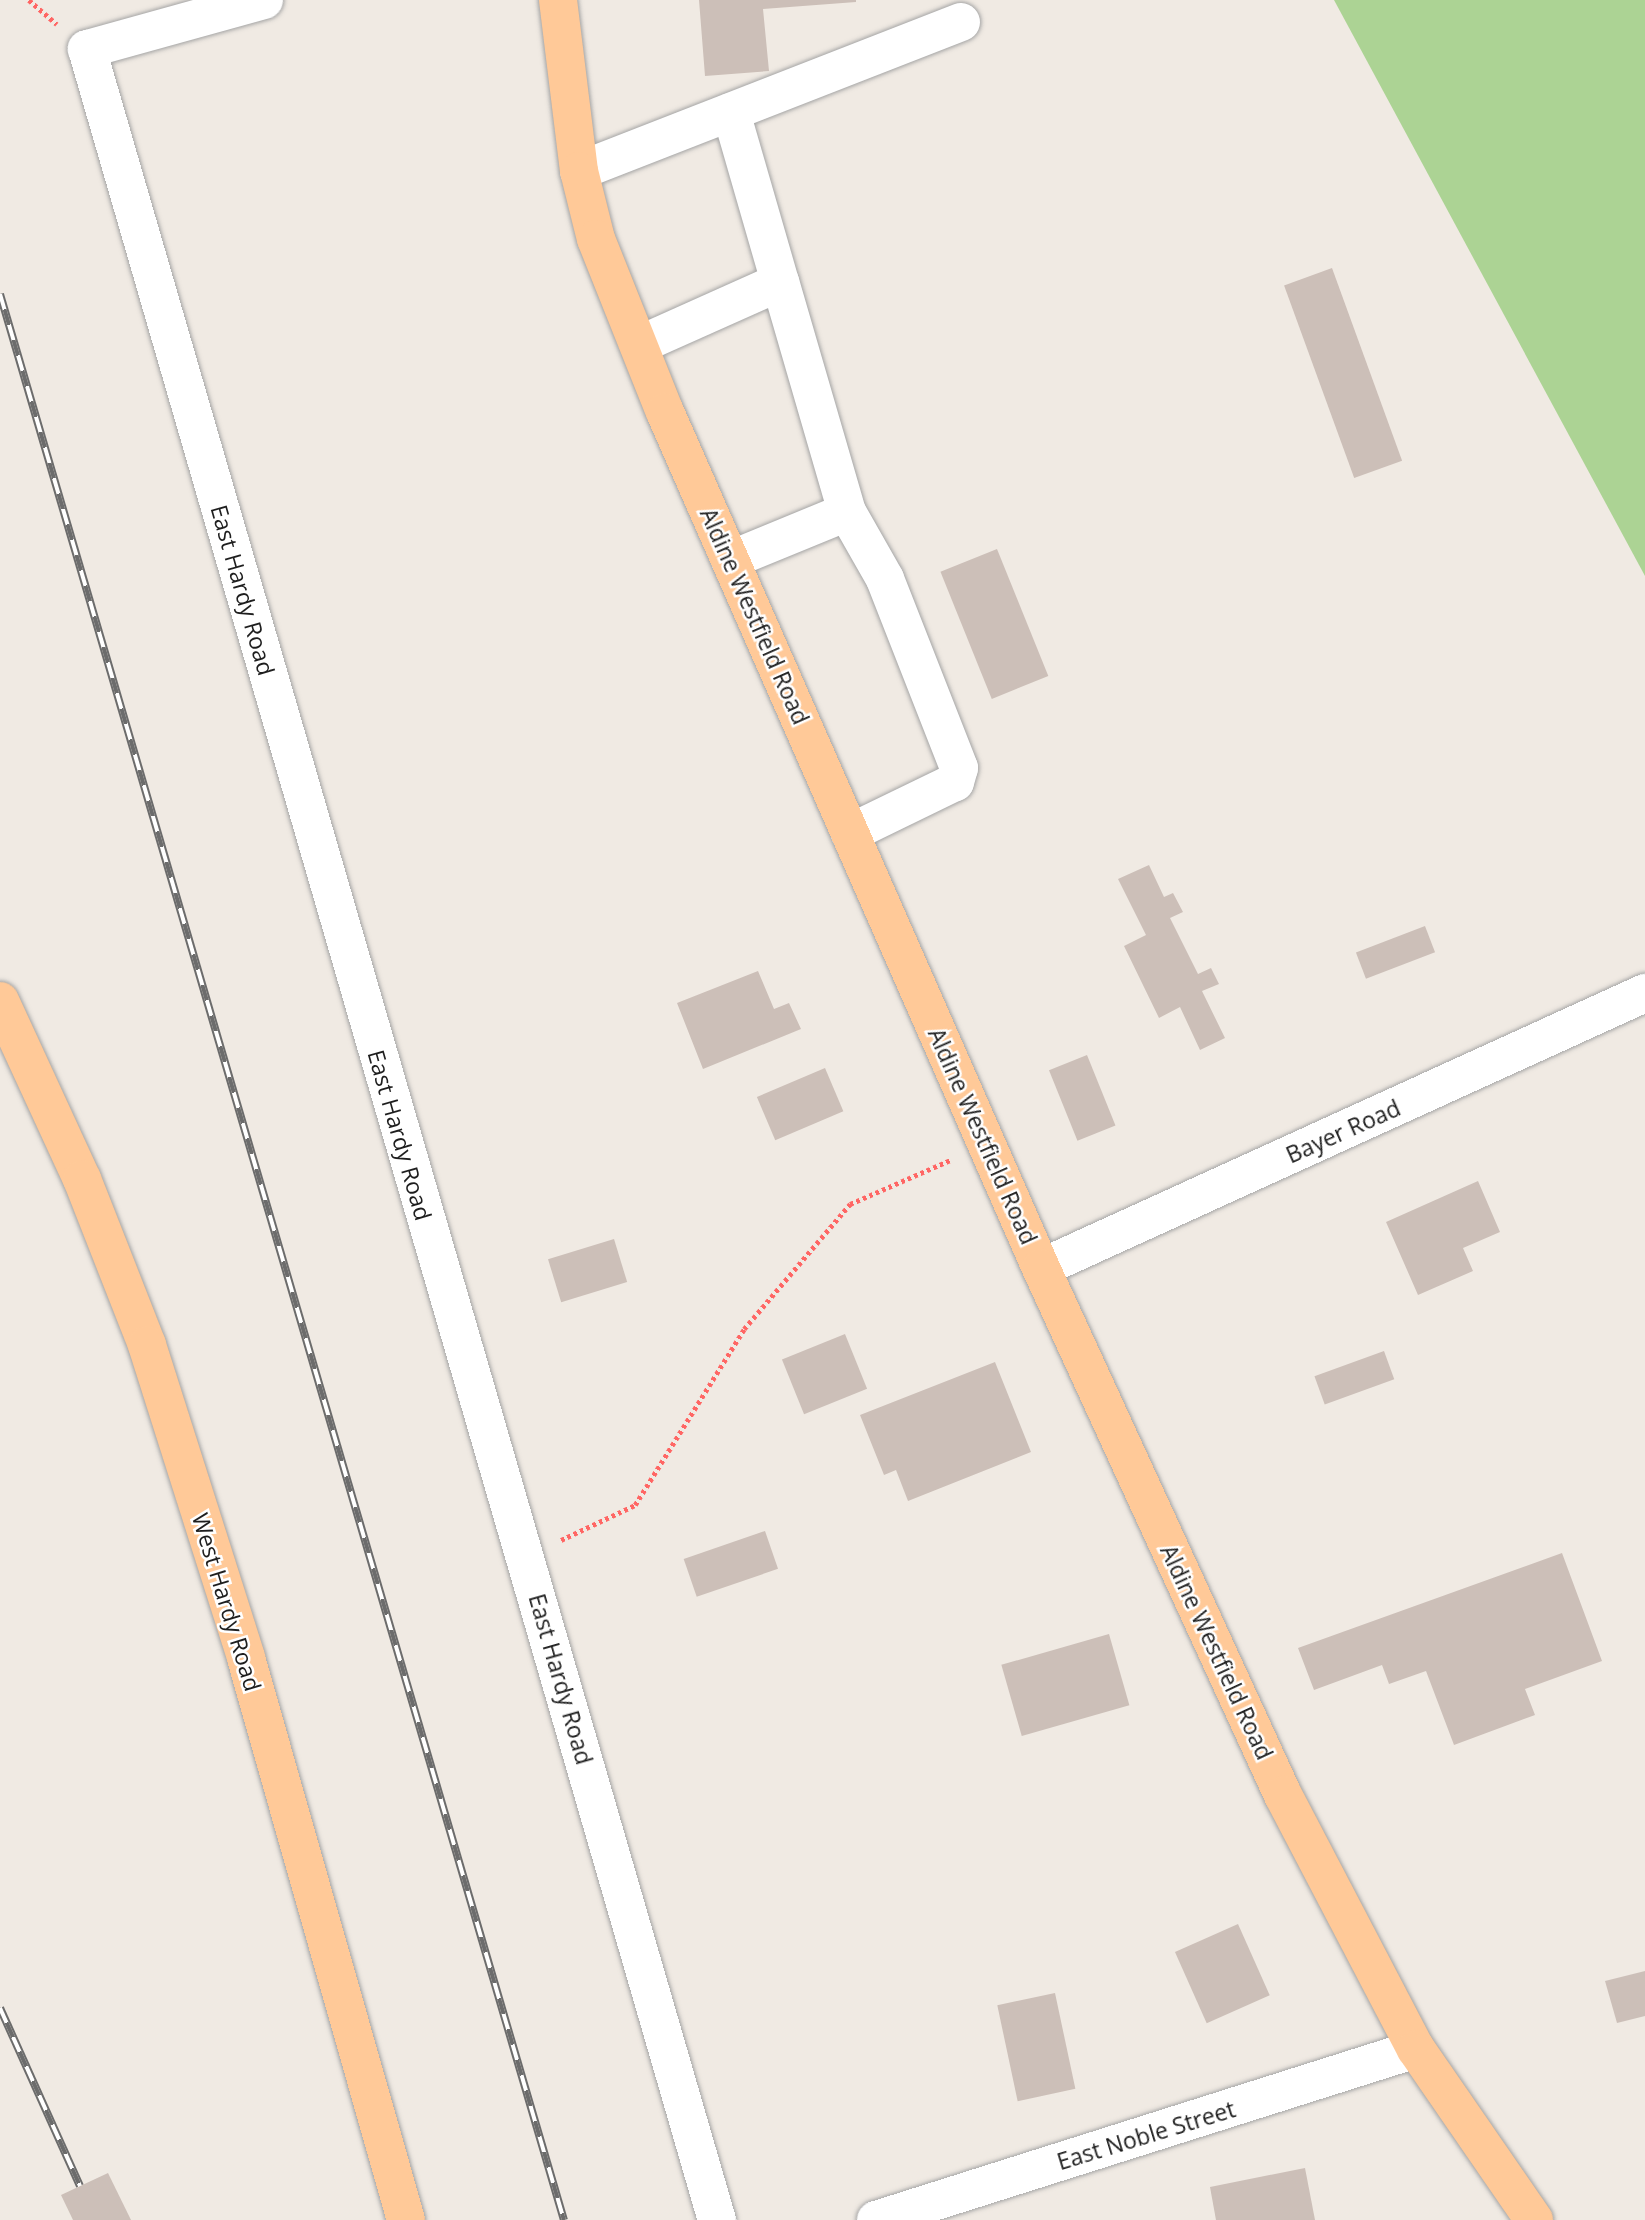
<!DOCTYPE html>
<html>
<head>
<meta charset="utf-8">
<style>
  body { margin:0 }
  #map { position:relative; width:1645px; height:2220px; overflow:hidden; background:#f0eae3; font-family:"Open Sans",sans-serif }
  div>[style] { position:absolute }
  .forest>* { inset:0; background:#acd394 }
  .building>* { inset:0; background:#ccbfb8; transform-origin:0 0 }
  .path>* { height:4.5px; margin-top:-2.25px; transform-origin:0; background:repeating-linear-gradient(90deg,#ff6664 0 3.5px,transparent 0 7px) }
  .roads { filter:drop-shadow(0 0 2px #a5a5a5) drop-shadow(0 0 2px #a5a5a5) }
  .minor>* { height:38px; margin:-19px; padding:0 19px; transform-origin:19px; border-radius:19px; background:#fff }
  .major>* { height:38px; margin:-19px; padding:0 19px; transform-origin:19px; border-radius:19px; background:#ffc998 }
  .rail>* { height:8px; margin-top:-4px; transform-origin:0; background:repeating-linear-gradient(90deg,#fff 0 16px,#6c6c6c 0 32px); box-sizing:border-box; border-block:2px solid #6c6c6c }
  span { translate:-50% -50%; white-space:nowrap; text-align:center; line-height:1.15; -webkit-text-stroke:5px #fff; paint-order:stroke }
  .street-label { font-size:23px; color:#1e1e1e }
</style>
</head>
<body>
<div id="map">
  <div class="forest">
    <div style="clip-path:polygon(1334px 0,1645px 0,1645px 576px)"></div>
  </div>
  <div class="building">
    <div style="clip-path:polygon(699px 0,856px 0,856px 2px,763px 9px,769px 71px,705px 76px)"></div>
    <div style="left:1332px;top:268px;width:205px;height:51px;rotate:70deg"></div>
    <div style="left:997px;top:549px;width:137px;height:61px;rotate:68deg"></div>
    <div style="clip-path:polygon(1149px 865px,1164px 897px,1173px 893px,1183px 912px,1170px 918px,1198px 974px,1211px 968px,1219px 984px,1202px 991px,1225px 1038px,1200px 1050px,1180px 1007px,1159px 1018px,1124px 946px,1146px 935px,1118px 879px)"></div>
    <div style="left:1425px;top:926px;width:28px;height:74px;rotate:69deg"></div>
    <div style="clip-path:polygon(758px 971px,774px 1009px,789px 1003px,801px 1029px,703px 1069px,677px 1003px)"></div>
    <div style="left:1087px;top:1055px;width:76px;height:41px;rotate:68deg"></div>
    <div style="left:825px;top:1068px;width:47px;height:74px;rotate:67deg"></div>
    <div style="clip-path:polygon(1478px 1181px,1500px 1232px,1463px 1248px,1473px 1271px,1418px 1295px,1386px 1222px)"></div>
    <div style="left:614px;top:1239px;width:45px;height:69px;rotate:73deg"></div>
    <div style="left:845px;top:1334px;width:59px;height:68px;rotate:68deg"></div>
    <div style="left:1384px;top:1351px;width:30px;height:74px;rotate:70deg"></div>
    <div style="clip-path:polygon(995px 1362px,1031px 1452px,908px 1501px,896px 1470px,884px 1475px,860px 1415px)"></div>
    <div style="left:765px;top:1531px;width:40px;height:86px;rotate:71deg"></div>
    <div style="clip-path:polygon(1562px 1553px,1602px 1661px,1525px 1689px,1535px 1715px,1454px 1745px,1426px 1671px,1389px 1684px,1382px 1665px,1314px 1690px,1298px 1648px)"></div>
    <div style="left:1109px;top:1634px;width:74px;height:112px;rotate:74deg"></div>
    <div style="left:1238px;top:1924px;width:78px;height:69px;rotate:66deg"></div>
    <div style="clip-path:polygon(1645px 1971px,1645px 2016px,1617px 2023px,1605px 1981px)"></div>
    <div style="left:1055px;top:1993px;width:98px;height:59px;rotate:78deg"></div>
    <div style="clip-path:polygon(1305px 2168px,1315px 2220px,1216px 2220px,1210px 2187px)"></div>
    <div style="clip-path:polygon(108px 2173px,131px 2220px,73px 2220px,61px 2195px)"></div>
  </div>
  <div class="path">
    <div style="left:29px;top:0;width:37px;rotate:41deg"></div>
    <div style="left:561px;top:1540px;width:82px;rotate:-25.3deg"></div>
    <div style="left:635px;top:1505px;width:207px;rotate:-58.2deg"></div>
    <div style="left:744px;top:1329px;width:164px;rotate:-49.7deg"></div>
    <div style="left:850px;top:1204px;width:109px;rotate:-23.7deg"></div>
  </div>
  <div class="roads">
    <div class="minor">
      <div style="left:264px;top:0;width:184px;rotate:164.5deg"></div>
      <div style="left:87px;top:49px;width:2261px;rotate:73.82deg"></div>
      <div style="left:579px;top:171px;width:410px;rotate:-21.3deg"></div>
      <div style="left:639px;top:345px;width:154px;rotate:-24.1deg"></div>
      <div style="left:780px;top:282px;width:177px;rotate:-106.1deg"></div>
      <div style="left:847px;top:512px;width:77px;rotate:60.4deg"></div>
      <div style="left:885px;top:579px;width:203px;rotate:68.6deg"></div>
      <div style="left:959px;top:768px;width:15px;rotate:106deg"></div>
      <div style="left:955px;top:782px;width:117px;rotate:154.1deg"></div>
      <div style="left:730px;top:560px;width:126px;rotate:-22.3deg"></div>
      <div style="left:847px;top:512px;width:240px;rotate:-106.2deg"></div>
      <div style="left:1041px;top:1268px;width:664px;rotate:-24.48deg"></div>
      <div style="left:876px;top:2220px;width:566px;rotate:-17.57deg"></div>
    </div>
    <div class="major">
      <div style="left:558px;top:0;width:172px;rotate:83deg"></div>
      <div style="left:579px;top:171px;width:70px;rotate:76deg"></div>
      <div style="left:596px;top:239px;width:186px;rotate:68.3deg"></div>
      <div style="left:665px;top:412px;width:935px;rotate:66.29deg"></div>
      <div style="left:1041px;top:1268px;width:580px;rotate:65.34deg"></div>
      <div style="left:1283px;top:1795px;width:287px;rotate:62.4deg"></div>
      <div style="left:1416px;top:2049px;width:208px;rotate:55.4deg"></div>
      <div style="left:0;top:1001px;width:196px;rotate:65.3deg"></div>
      <div style="left:82px;top:1179px;width:178px;rotate:68.6deg"></div>
      <div style="left:147px;top:1345px;width:328px;rotate:72.4deg"></div>
      <div style="left:246px;top:1658px;width:584px;rotate:74.11deg"></div>
    </div>
  </div>
  <div class="rail">
    <div style="left:0;top:294px;width:2007px;rotate:73.68deg"></div>
    <div style="left:0;top:2008px;width:195px;rotate:65.8deg"></div>
  </div>
  <div class="street-label">
    <span style="left:243px;top:590px;rotate:74deg">East Hardy Road</span>
    <span style="left:755px;top:616px;rotate:66deg">Aldine Westfield Road</span>
    <span style="left:1343px;top:1131px;rotate:-24deg">Bayer Road</span>
    <span style="left:400px;top:1135px;rotate:74deg">East Hardy Road</span>
    <span style="left:983px;top:1136px;rotate:66deg">Aldine Westfield Road</span>
    <span style="left:227px;top:1602px;rotate:73deg">West Hardy Road</span>
    <span style="left:1217px;top:1652px;rotate:65deg">Aldine Westfield Road</span>
    <span style="left:561px;top:1679px;rotate:74deg">East Hardy Road</span>
    <span style="left:1146px;top:2135px;rotate:-17deg">East Noble Street</span>
  </div>
</div>
</body>
</html>
